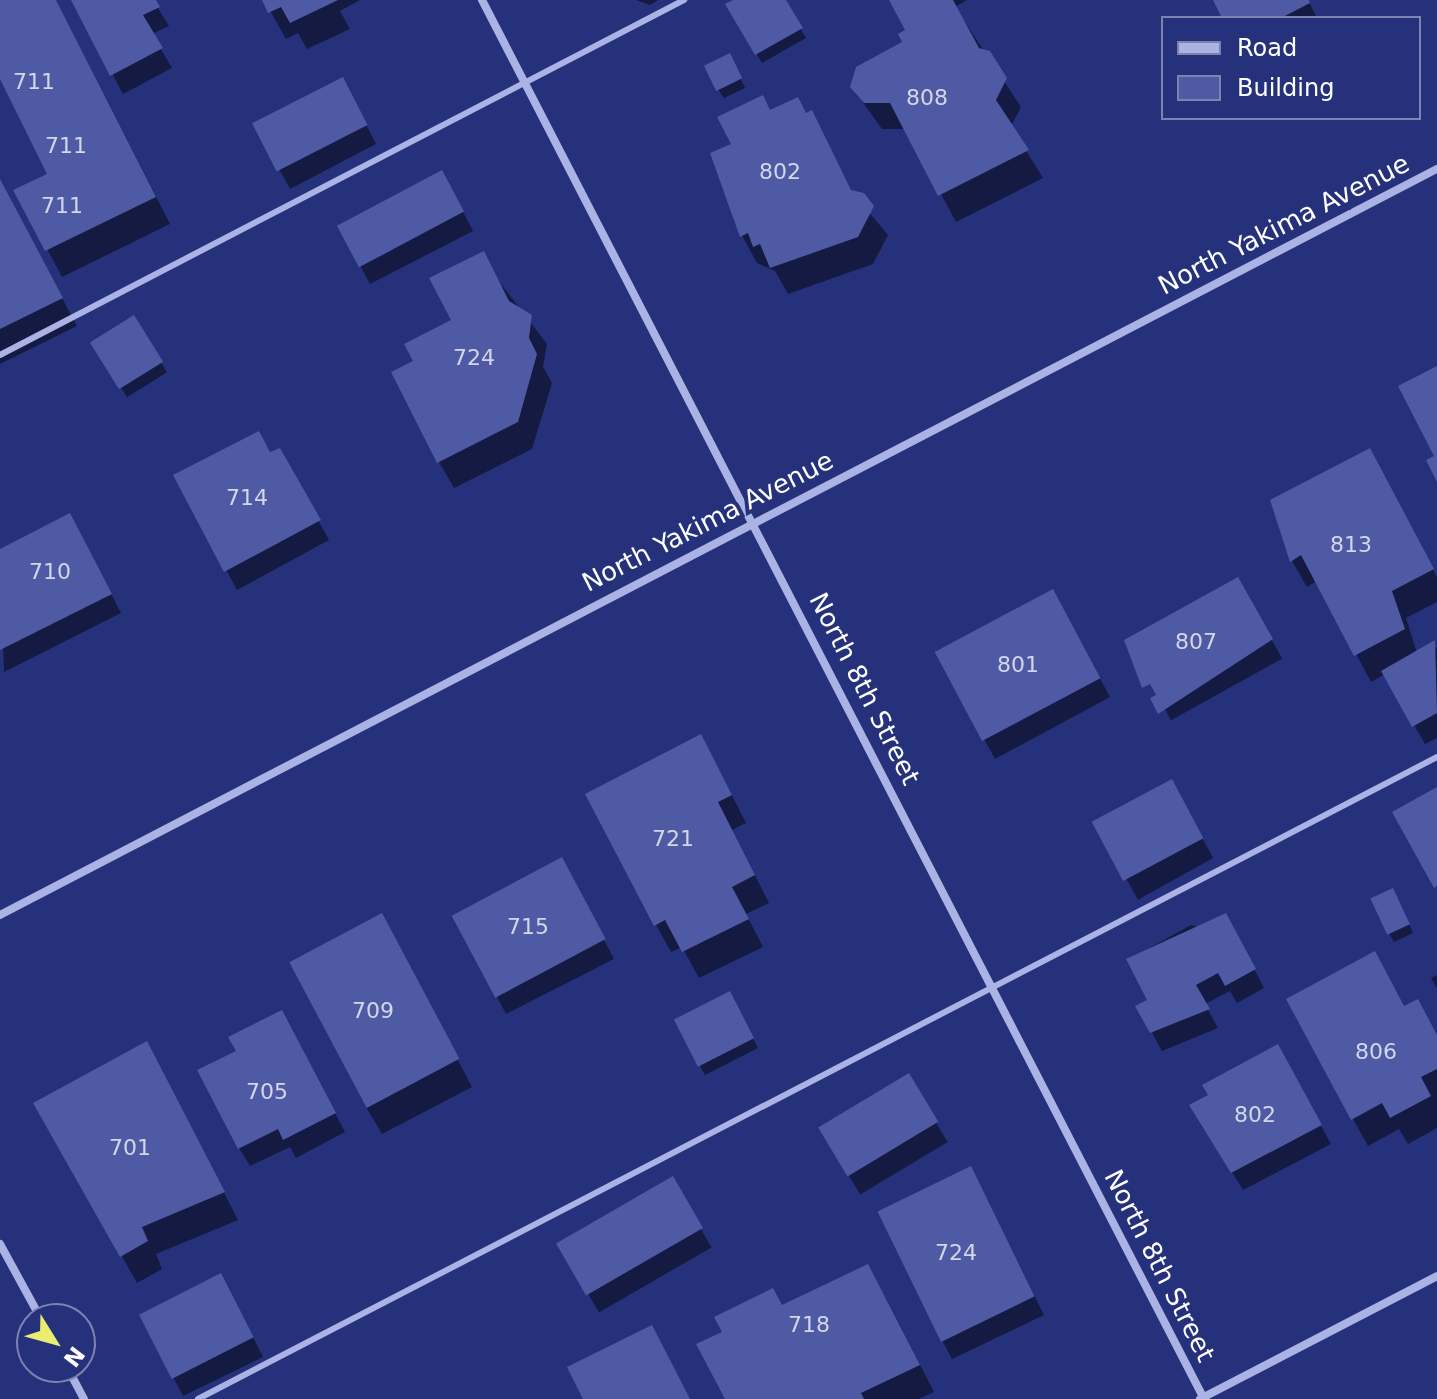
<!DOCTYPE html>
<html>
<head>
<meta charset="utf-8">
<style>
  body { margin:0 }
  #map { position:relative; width:1437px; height:1399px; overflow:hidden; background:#26317c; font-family:"DejaVu Sans",sans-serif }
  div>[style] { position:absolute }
  .shadow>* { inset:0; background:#0007; transform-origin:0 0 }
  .building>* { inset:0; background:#4f5aa4; transform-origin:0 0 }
  .lane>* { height:6px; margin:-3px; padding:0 3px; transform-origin:3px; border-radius:3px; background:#abb3e4 }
  .street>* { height:8px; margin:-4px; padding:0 4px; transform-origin:4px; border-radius:4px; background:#abb3e4 }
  span { translate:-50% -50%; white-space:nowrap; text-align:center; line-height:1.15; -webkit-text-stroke:8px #26317c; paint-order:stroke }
  .number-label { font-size:22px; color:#d3d6e8 }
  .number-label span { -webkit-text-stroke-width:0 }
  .street-label { font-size:26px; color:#fff }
  .legend { position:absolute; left:1161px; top:16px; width:260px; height:104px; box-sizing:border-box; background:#26317c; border:2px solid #7d83b0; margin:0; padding:10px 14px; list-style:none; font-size:24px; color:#fff }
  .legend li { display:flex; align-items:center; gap:16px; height:40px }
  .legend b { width:40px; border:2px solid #7d83b0 }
  .north { position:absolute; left:16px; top:1303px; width:80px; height:80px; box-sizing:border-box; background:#26317c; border:2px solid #7d83b0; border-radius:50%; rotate:127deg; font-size:22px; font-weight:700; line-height:32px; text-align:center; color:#fff }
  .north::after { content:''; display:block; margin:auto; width:28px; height:36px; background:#e9ed70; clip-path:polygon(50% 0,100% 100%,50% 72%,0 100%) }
</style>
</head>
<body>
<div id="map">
  <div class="shadow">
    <div style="clip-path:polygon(0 0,56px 0,170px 224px,62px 277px,16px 191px,50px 175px,0 75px)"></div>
    <div style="clip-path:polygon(73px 0,153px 0,169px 26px,152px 34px,172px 68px,123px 94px)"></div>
    <div style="clip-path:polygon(264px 0,360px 0,340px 11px,350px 29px,307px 49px,298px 33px,286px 39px)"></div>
    <div style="clip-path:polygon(636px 0,658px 0,650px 5px)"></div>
    <div style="clip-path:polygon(736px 0,784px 0,806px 38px,762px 63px,728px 5px)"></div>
    <div style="clip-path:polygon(892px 0,967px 0,955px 7px,1021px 107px,1011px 126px,1043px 178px,956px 222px,906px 129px,882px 129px,852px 87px,905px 43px,908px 31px)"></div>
    <div style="clip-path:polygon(1215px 0,1308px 0,1317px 18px,1224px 18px)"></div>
    <div style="clip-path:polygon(734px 65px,745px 88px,724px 98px,718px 89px)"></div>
    <div style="clip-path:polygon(353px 99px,376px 144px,290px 189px,255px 125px)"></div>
    <div style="clip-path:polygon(770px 112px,811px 113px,852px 192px,888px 235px,873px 264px,788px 294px,775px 271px,757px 263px,733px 219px,740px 216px,733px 145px)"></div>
    <div style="clip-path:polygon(0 182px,77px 326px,0 364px)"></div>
    <div style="clip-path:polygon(452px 191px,473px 231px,370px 284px,339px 226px)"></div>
    <div style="clip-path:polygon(498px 280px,547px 344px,543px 367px,552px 383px,532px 449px,454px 488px,439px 462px,415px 362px)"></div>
    <div style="left:133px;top:318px;width:64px;height:47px;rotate:58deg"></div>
    <div style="clip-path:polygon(279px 450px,329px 540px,237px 590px,176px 476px)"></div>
    <div style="clip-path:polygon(1384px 477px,1437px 577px,1437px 602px,1406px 618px,1417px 653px,1437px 648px,1437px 738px,1425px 744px,1385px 674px,1371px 682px,1317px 581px,1307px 587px,1292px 561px)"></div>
    <div style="clip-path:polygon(80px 534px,121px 613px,4px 672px,0 551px)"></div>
    <div style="left:1238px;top:579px;width:91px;height:127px;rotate:61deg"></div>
    <div style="clip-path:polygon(1063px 610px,1110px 697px,995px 759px,937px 653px)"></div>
    <div style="clip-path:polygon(716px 764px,746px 823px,732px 830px,769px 903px,746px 914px,763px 947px,699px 978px,682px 947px,671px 952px,656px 925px)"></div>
    <div style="left:1171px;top:782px;width:87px;height:86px;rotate:61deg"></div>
    <div style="clip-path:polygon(572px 878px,614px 959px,506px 1014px,454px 915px)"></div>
    <div style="clip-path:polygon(1398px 899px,1413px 933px,1394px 942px,1389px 933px)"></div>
    <div style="clip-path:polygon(1191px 925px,1236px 934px,1264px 988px,1237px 1003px,1230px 991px,1205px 1004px,1218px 1028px,1162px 1051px,1138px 1007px,1150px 1001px,1128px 960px)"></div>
    <div style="clip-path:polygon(396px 942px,472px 1087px,382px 1134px,366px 1107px)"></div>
    <div style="clip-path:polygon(1437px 975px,1437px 989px,1431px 978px)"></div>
    <div style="clip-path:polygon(729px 994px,758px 1048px,705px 1075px,700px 1066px)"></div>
    <div style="clip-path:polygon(1404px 1008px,1437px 1037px,1437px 1128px,1408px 1144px,1399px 1129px,1368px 1146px,1353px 1119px)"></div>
    <div style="clip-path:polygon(292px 1031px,345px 1132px,296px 1158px,290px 1147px,250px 1166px,239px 1148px)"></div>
    <div style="clip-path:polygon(1288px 1065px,1331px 1144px,1243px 1190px,1203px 1125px)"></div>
    <div style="clip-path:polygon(162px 1071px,238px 1220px,156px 1254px,162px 1269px,137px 1283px,36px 1104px)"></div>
    <div style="left:908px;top:1076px;width:77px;height:102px;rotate:59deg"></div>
    <div style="left:672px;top:1179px;width:79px;height:130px;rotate:60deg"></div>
    <div style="clip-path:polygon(981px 1187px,1044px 1315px,952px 1359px,942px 1340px)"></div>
    <div style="clip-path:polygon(883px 1293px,934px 1392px,919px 1399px,728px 1399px,782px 1308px)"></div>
    <div style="clip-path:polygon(231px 1294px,263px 1357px,183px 1396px,141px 1315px)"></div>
  </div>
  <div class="building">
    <div style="clip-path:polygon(0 0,56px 0,156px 197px,45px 251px,13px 190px,47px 174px,0 79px)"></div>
    <div style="clip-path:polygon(71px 0,156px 0,160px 7px,143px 15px,163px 48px,110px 76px)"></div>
    <div style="clip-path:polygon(262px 0,338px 0,290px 23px,281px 7px,268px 13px)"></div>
    <div style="clip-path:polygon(733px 0,786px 0,803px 28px,755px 55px,725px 4px)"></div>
    <div style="clip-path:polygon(889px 0,953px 0,979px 48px,990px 51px,1007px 78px,996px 100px,1029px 150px,938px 196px,890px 103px,864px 103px,850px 87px,856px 67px,902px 42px,898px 34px,905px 30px)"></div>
    <div style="clip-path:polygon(1213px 0,1309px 0,1310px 3px,1281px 18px,1222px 18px)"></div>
    <div style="left:730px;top:53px;width:28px;height:29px;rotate:64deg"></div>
    <div style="left:343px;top:77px;width:54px;height:102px;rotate:63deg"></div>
    <div style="clip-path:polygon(763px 95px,770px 110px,798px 97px,806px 113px,812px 110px,851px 190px,864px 193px,874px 206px,858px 237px,770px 268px,760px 244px,753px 247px,748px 233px,740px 237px,710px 153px,731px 144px,717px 117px)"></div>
    <div style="left:442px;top:170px;width:47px;height:119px;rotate:62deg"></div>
    <div style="clip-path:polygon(0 179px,63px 298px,0 329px)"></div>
    <div style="clip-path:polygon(484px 251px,509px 301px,532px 315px,529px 338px,537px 354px,518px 422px,437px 463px,391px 372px,413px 361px,404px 344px,451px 320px,429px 278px)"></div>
    <div style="left:134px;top:315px;width:55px;height:52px;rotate:58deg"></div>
    <div style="clip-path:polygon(1437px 366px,1437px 482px,1426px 460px,1434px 456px,1398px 386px)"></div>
    <div style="clip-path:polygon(259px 431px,270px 452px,280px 448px,321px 520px,224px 572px,173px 475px)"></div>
    <div style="clip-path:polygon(1370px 448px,1434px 569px,1392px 591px,1405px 629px,1354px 656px,1301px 555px,1290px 562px,1270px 500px)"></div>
    <div style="clip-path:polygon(70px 513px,112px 594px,0 650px,0 549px)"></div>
    <div style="clip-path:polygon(1238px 577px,1273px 639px,1158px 714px,1150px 698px,1156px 695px,1150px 684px,1142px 688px,1124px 640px)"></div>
    <div style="left:1053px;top:589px;width:101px;height:134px;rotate:62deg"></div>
    <div style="clip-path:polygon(1435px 640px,1437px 713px,1412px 727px,1381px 671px)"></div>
    <div style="clip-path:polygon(701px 734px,732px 795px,718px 802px,755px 875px,732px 887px,749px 919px,682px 952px,665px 920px,654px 926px,585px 794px)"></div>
    <div style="left:1172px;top:779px;width:67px;height:91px;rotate:62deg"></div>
    <div style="clip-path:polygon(1437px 787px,1437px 886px,1434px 888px,1392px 812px)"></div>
    <div style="left:562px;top:857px;width:93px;height:125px;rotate:62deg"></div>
    <div style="left:1393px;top:888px;width:40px;height:25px;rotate:65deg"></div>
    <div style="left:382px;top:913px;width:165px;height:105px;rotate:62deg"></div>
    <div style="clip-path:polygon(1226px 913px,1256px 969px,1225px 986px,1218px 973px,1196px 985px,1210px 1009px,1150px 1033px,1135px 1006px,1147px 1000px,1126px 959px)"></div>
    <div style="clip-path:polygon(1375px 951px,1404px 1006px,1418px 999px,1437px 1035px,1437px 1069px,1421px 1077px,1431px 1096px,1390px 1118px,1382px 1103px,1351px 1120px,1286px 999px)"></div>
    <div style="left:730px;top:991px;width:53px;height:63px;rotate:63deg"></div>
    <div style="clip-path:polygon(282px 1010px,336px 1113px,283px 1140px,278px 1129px,238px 1149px,197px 1070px,236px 1051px,228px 1037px)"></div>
    <div style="clip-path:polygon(147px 1041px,225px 1192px,142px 1227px,148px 1241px,120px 1257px,33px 1103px)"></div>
    <div style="clip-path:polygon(1278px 1044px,1322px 1125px,1231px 1173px,1189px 1105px,1208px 1095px,1202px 1085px)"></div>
    <div style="left:909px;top:1073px;width:57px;height:106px;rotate:59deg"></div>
    <div style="left:971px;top:1166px;width:145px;height:104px;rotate:64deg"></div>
    <div style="left:673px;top:1176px;width:60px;height:135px;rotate:60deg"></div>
    <div style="clip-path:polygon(868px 1264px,920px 1365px,861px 1393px,864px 1399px,725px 1399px,696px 1344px,722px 1332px,714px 1317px,773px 1288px,782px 1305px)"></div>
    <div style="left:221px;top:1273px;width:72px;height:92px;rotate:63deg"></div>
    <div style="clip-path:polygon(652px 1325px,690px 1399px,583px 1399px,567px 1367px)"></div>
  </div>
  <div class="lane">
    <div style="left:0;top:355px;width:771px;rotate:-27.43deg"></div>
    <div style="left:198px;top:1399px;width:1395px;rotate:-27.39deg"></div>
  </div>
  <div class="street">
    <div style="left:482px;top:0;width:1574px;rotate:62.7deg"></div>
    <div style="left:0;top:915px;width:1619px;rotate:-27.44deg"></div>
    <div style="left:0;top:1244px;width:85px;rotate:61.3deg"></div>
    <div style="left:67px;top:1367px;width:36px;rotate:62deg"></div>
    <div style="left:1200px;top:1399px;width:267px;rotate:-27.4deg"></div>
  </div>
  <div class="number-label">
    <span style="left:34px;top:82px">711</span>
    <span style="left:927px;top:98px">808</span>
    <span style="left:66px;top:146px">711</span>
    <span style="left:780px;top:172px">802</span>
    <span style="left:62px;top:206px">711</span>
    <span style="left:474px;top:358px">724</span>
    <span style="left:247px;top:498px">714</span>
    <span style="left:1351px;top:545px">813</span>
    <span style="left:50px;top:572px">710</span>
    <span style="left:1196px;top:642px">807</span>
    <span style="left:1018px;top:665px">801</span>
    <span style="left:673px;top:839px">721</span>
    <span style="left:528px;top:927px">715</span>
    <span style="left:373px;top:1011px">709</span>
    <span style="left:1376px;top:1052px">806</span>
    <span style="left:267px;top:1092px">705</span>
    <span style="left:1255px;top:1115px">802</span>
    <span style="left:130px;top:1148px">701</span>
    <span style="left:956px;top:1253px">724</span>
    <span style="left:809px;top:1325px">718</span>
  </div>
  <div class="street-label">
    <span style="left:1284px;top:225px;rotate:-27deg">North Yakima Avenue</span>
    <span style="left:708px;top:522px;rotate:-27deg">North Yakima Avenue</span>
    <span style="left:864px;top:689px;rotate:63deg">North 8th Street</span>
    <span style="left:1159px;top:1266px;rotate:63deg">North 8th Street</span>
  </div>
  <ul class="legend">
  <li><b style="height:10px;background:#abb3e4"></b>Road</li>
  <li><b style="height:22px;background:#4f5aa4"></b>Building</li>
  </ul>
  <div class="north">N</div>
</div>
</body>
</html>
